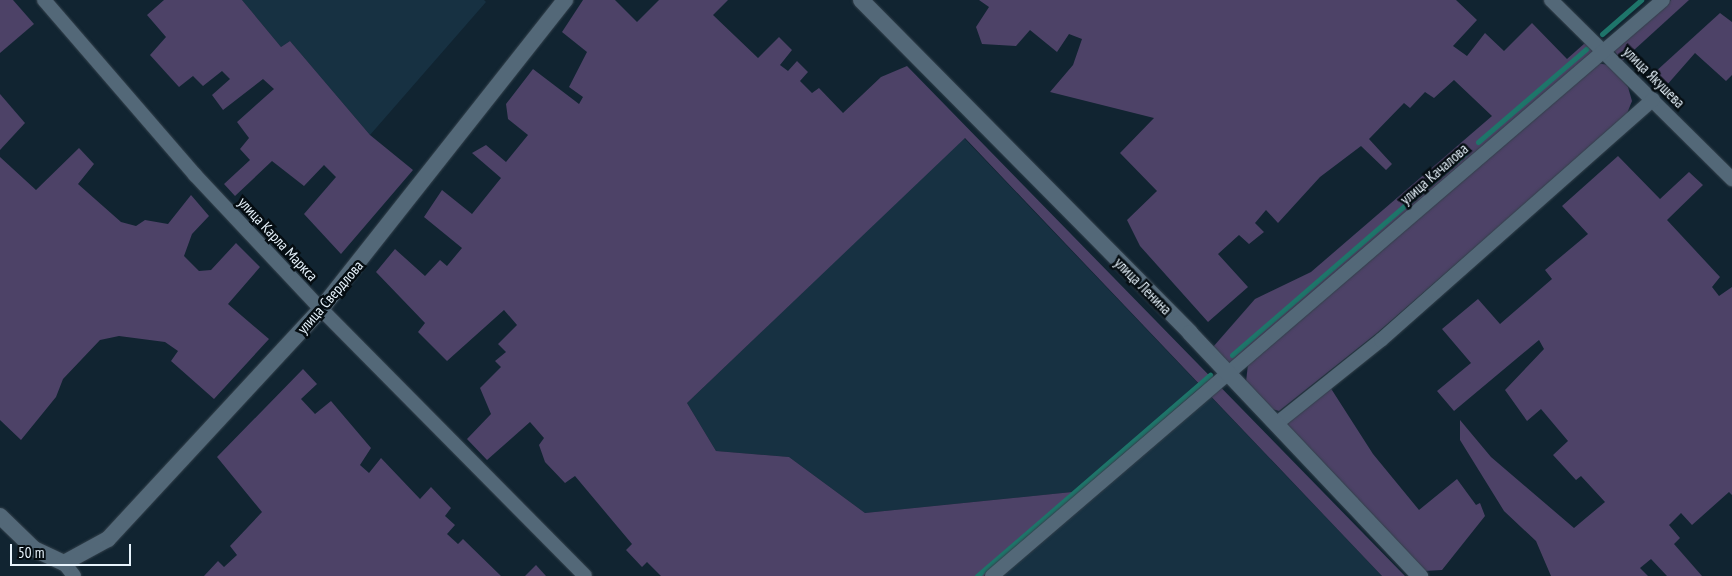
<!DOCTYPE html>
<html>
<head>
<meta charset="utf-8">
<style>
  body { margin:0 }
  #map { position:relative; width:1732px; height:576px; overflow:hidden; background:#112431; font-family:"PT Sans Narrow",sans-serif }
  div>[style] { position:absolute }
  .built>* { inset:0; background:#173142 }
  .green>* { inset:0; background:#4d4267 }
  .stream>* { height:5px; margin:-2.5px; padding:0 2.5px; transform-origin:2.5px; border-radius:2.5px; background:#1e756a }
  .roads { filter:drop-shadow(0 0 1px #33404b) drop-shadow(0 0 1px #33404b) }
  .minor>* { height:14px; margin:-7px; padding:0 7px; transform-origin:7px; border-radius:7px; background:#536878 }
  .tertiary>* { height:16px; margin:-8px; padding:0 8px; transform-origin:8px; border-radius:8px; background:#536878 }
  span { translate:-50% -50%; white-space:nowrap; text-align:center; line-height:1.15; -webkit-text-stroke:5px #050d12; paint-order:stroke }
  .street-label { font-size:15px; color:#e7f3fc }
  .scale { position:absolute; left:10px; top:544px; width:121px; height:22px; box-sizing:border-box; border:2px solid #e7f3fc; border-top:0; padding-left:6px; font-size:15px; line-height:18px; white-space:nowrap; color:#e7f3fc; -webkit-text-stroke:4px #050d12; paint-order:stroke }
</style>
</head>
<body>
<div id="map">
  <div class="built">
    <div style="clip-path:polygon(242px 0,484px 0,486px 2px,370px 135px,290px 41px,281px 47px)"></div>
    <div style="clip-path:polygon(964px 138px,1382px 576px,1002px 576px,1083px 491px,865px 513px,789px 457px,716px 451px,687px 403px)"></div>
  </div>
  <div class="green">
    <div style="clip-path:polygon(0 0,13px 0,34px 24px,0 53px)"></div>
    <div style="clip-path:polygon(164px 0,242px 0,281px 47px,290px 41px,370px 135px,413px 170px,341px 254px,304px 214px,336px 177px,324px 165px,304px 186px,272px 161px,235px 196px,224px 184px,250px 160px,240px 149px,249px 138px,237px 122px,274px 89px,263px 79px,223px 110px,212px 95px,230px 79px,222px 71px,203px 86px,193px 76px,179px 87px,150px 55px,166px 37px,147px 15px)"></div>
    <div style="clip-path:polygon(583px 0,615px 0,637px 22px,659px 0,728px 0,713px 15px,758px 58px,779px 37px,792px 50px,780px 65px,788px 71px,797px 61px,808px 72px,800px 81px,812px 93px,819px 88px,843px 113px,881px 77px,907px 66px,1405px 576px,1382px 576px,965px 138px,687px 403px,716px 451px,789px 457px,865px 513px,1082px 491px,984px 576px,661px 576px,647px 562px,642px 567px,626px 550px,632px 544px,575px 476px,565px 483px,545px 462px,539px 445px,544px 438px,530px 422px,487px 460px,467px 439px,491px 414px,480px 388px,501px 367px,495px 361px,506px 352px,498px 344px,517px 325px,504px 310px,447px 361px,418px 332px,425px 323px,376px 272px,395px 249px,425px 276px,440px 260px,447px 266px,462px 248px,424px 217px,442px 190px,472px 214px,501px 178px,472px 153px,486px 145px,506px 162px,528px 135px,508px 119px,506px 104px,533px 69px,579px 104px,583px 97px,569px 87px,587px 52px,562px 32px)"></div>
    <div style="clip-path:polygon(979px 0,1456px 0,1477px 20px,1453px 46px,1467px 56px,1485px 33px,1504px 51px,1532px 23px,1567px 59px,1585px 43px,1593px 51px,1231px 366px,1213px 347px,1255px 299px,1311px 272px,1492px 116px,1454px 80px,1434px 98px,1425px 92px,1410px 108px,1404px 103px,1369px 139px,1392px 164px,1386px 170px,1361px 146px,1320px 177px,1278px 223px,1266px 210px,1255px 223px,1264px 232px,1249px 244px,1239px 235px,1218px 254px,1248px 287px,1208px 322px,1140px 246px,1127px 220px,1157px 191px,1120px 153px,1154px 118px,1050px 92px,1073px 65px,1082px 39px,1069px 34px,1057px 52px,1030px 30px,1016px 46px,982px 44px,976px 27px,989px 7px)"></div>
    <div style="clip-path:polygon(1671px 0,1689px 0,1622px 61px,1613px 49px)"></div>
    <div style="clip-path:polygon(1720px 13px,1732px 22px,1732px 75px,1726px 81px,1695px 53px,1666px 86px,1654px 73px)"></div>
    <div style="clip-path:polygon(1596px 63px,1609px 65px,1628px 87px,1632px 101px,1626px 116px,1377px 333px,1279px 411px,1272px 409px,1246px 382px,1248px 364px)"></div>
    <div style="clip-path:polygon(0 94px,25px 123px,0 150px)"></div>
    <div style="clip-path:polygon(79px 148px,94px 164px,78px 184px,121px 222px,136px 226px,145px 220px,168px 224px,191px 195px,209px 216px,192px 234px,184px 256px,199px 271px,211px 270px,236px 243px,260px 267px,228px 304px,269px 339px,214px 399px,171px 361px,178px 351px,165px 342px,119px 336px,100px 340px,63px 379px,56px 397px,21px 440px,0 420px,0 157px,36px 190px)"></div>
    <div style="clip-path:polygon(1618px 156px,1660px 199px,1689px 172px,1703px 185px,1667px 220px,1720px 277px,1712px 287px,1719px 296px,1732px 287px,1732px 495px,1729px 492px,1692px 525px,1681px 513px,1669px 525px,1680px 538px,1674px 544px,1702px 576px,1667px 576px,1651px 559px,1640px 568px,1648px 576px,1551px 576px,1536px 541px,1504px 511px,1460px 440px,1460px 420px,1491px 457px,1574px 528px,1605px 502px,1581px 476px,1576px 480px,1553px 455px,1568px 441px,1541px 409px,1527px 421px,1505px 390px,1544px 349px,1539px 340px,1454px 411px,1437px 391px,1471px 363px,1442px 329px,1478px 299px,1500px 324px,1552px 279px,1545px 270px,1588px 234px,1562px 206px)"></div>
    <div style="clip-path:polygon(303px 369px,317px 384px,301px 399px,315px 414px,331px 401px,371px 448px,360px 465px,369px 473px,381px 458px,420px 499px,431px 487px,451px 508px,445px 516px,455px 525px,447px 534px,458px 544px,463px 539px,501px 576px,204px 576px,218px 561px,224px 567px,237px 555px,230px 546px,262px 512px,217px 457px)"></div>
    <div style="clip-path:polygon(1330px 387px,1373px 454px,1419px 510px,1457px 479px,1476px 505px,1480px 503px,1485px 516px,1442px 570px,1424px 571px,1285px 424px)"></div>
    <div style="clip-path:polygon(536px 565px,546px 576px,525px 576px)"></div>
  </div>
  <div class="stream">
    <div style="left:1602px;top:34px;width:52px;rotate:-41.1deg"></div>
    <div style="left:1478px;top:142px;width:143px;rotate:-40.7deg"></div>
    <div style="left:1232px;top:355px;width:310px;rotate:-40.9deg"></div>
    <div style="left:977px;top:576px;width:308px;rotate:-40.8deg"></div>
  </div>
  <div class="roads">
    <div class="minor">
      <div style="left:44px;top:0;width:231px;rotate:49.2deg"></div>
      <div style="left:195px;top:175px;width:184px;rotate:46.8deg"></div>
      <div style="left:321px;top:309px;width:375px;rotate:45.3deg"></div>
      <div style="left:1551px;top:0;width:255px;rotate:44.7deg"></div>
      <div style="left:1276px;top:424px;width:134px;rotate:-38.7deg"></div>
      <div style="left:1381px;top:340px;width:363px;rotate:-41.5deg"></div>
      <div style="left:64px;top:563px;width:16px;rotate:52deg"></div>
      <div style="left:992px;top:576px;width:884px;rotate:-40.64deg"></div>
    </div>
    <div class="tertiary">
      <div style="left:861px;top:0;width:468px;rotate:45.3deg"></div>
      <div style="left:1190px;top:333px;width:335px;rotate:46.6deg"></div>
      <div style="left:0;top:516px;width:47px;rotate:44.1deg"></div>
      <div style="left:34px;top:549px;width:33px;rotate:25deg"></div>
      <div style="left:64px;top:563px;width:50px;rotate:-28.6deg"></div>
      <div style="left:108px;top:539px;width:313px;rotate:-47.2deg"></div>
      <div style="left:321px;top:309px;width:394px;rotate:-51.7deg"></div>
    </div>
  </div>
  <div class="street-label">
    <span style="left:1654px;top:77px;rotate:45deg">улица Якушева</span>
    <span style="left:1434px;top:174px;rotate:-41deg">улица Качалова</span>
    <span style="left:278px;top:239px;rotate:47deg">улица Карла Маркса</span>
    <span style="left:1143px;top:286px;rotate:45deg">улица Ленина</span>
    <span style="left:330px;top:297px;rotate:-49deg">улица Свердлова</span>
  </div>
  <div class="scale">50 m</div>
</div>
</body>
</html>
